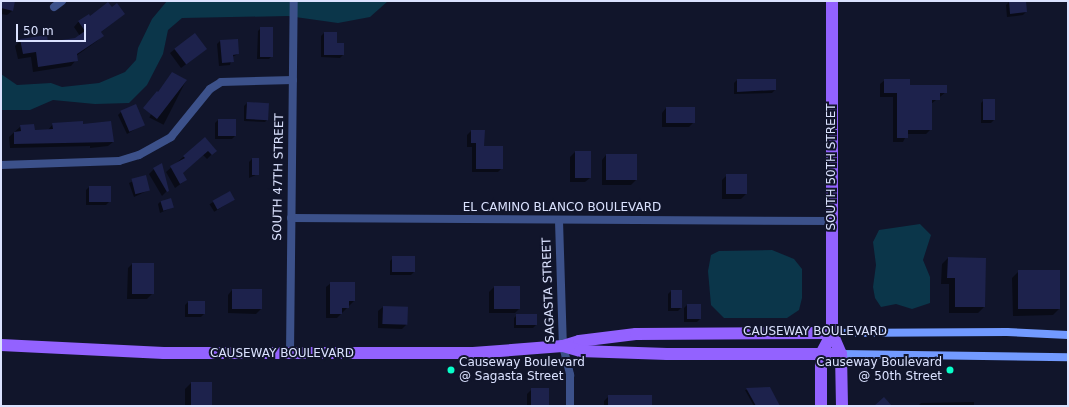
<!DOCTYPE html>
<html>
<head>
<meta charset="utf-8">
<style>
  body { margin:0 }
  #map { position:relative; width:1069px; height:407px; overflow:hidden; background:#11152b; font-family:"DejaVu Sans",sans-serif }
  div>[style] { position:absolute }
  .water>* { inset:0; background:#0b364a }
  .shadow>* { inset:0; background:#0007; transform-origin:0 0 }
  .building>* { inset:0; background:#1d224c; transform-origin:0 0 }
  .minor>* { height:8px; margin:-4px; padding:0 4px; transform-origin:4px; border-radius:4px; background:#3c518a }
  .secondary>* { height:8px; margin:-4px; padding:0 4px; transform-origin:4px; border-radius:4px; background:#729aff }
  .primary>* { height:12px; margin:-6px; padding:0 6px; transform-origin:6px; border-radius:6px; background:#9362ff }
  .dots>* { width:11px; height:11px; translate:-50% -50%; box-sizing:border-box; border:2px solid #11152b; border-radius:50% }
  span { translate:-50% -50%; white-space:nowrap; text-align:center; line-height:1.15; -webkit-text-stroke:4px #11152b; paint-order:stroke }
  .street-label { font-size:12px; color:#dbe2ff }
  .poi-label { font-size:12px; color:#dbe2ff }
  .left { translate:0 -50%; text-align:left }
  .right { translate:-100% -50%; text-align:right }
  .frame { position:absolute; inset:0; border:2px solid #dbe2ff; pointer-events:none }
  .scale { position:absolute; left:16px; top:24px; width:70px; height:18px; box-sizing:border-box; border:2px solid #dbe2ff; border-top:0; padding-left:5px; font-size:12px; line-height:14px; white-space:nowrap; color:#dbe2ff; -webkit-text-stroke:3px #11152b; paint-order:stroke }
</style>
</head>
<body>
<div id="map">
  <div class="water">
    <div style="clip-path:polygon(167px 1px,388px 1px,370px 17px,338px 23px,288px 16px,182px 18px,168px 30px,163px 54px,147px 85px,129px 103px,95px 104px,53px 100px,30px 110px,1px 110px,1px 74px,17px 85px,51px 83px,62px 87px,99px 83px,125px 72px,136px 60px,138px 48px,152px 19px)"></div>
    <div style="clip-path:polygon(920px 224px,931px 235px,923px 260px,930px 277px,930px 303px,912px 309px,896px 304px,881px 307px,875px 298px,873px 287px,876px 265px,873px 242px,879px 230px)"></div>
    <div style="clip-path:polygon(772px 250px,794px 259px,802px 269px,802px 298px,799px 310px,787px 318px,724px 318px,711px 305px,708px 271px,711px 255px,719px 251px)"></div>
  </div>
  <div class="shadow">
    <div style="clip-path:polygon(1px 1px,14px 1px,12px 11px,7px 15px,1px 14px)"></div>
    <div style="clip-path:polygon(1025px 1px,1026px 12px,1023px 15px,1007px 17px,1006px 5px,1009px 2px)"></div>
    <div style="clip-path:polygon(124px 14px,100px 33px,102px 36px,97px 41px,76px 56px,76px 60px,71px 66px,33px 72px,31px 57px,18px 59px,15px 46px,21px 40px,47px 44px,76px 39px,80px 36px,74px 27px,79px 21px)"></div>
    <div style="clip-path:polygon(261px 28px,272px 56px,269px 59px,257px 59px,258px 31px)"></div>
    <div style="clip-path:polygon(324px 33px,343px 55px,340px 58px,321px 57px,321px 36px)"></div>
    <div style="clip-path:polygon(220px 41px,238px 54px,232px 57px,230px 65px,219px 66px,217px 44px)"></div>
    <div style="clip-path:polygon(175px 49px,206px 49px,181px 68px,170px 53px)"></div>
    <div style="left:172px;top:73px;width:16px;height:50px;rotate:27deg"></div>
    <div style="clip-path:polygon(737px 80px,775px 80px,775px 90px,772px 93px,734px 94px,734px 83px)"></div>
    <div style="clip-path:polygon(885px 80px,946px 92px,931px 104px,931px 129px,926px 134px,907px 134px,903px 142px,893px 142px,893px 97px,880px 97px,880px 84px)"></div>
    <div style="clip-path:polygon(984px 100px,994px 120px,991px 123px,981px 123px,981px 103px)"></div>
    <div style="clip-path:polygon(247px 103px,268px 104px,268px 119px,265px 122px,244px 121px,244px 106px)"></div>
    <div style="clip-path:polygon(666px 108px,694px 122px,689px 127px,662px 127px,662px 113px)"></div>
    <div style="clip-path:polygon(121px 112px,144px 124px,127px 134px,118px 115px)"></div>
    <div style="clip-path:polygon(218px 120px,235px 136px,232px 139px,215px 139px,215px 123px)"></div>
    <div style="clip-path:polygon(53px 124px,82px 126px,113px 142px,108px 146px,90px 148px,90px 146px,10px 148px,9px 137px,21px 126px,34px 131px,48px 130px)"></div>
    <div style="clip-path:polygon(471px 131px,502px 168px,498px 172px,472px 172px,472px 147px,467px 147px,467px 135px)"></div>
    <div style="clip-path:polygon(205px 138px,216px 150px,207px 159px,203px 155px,182px 173px,186px 180px,175px 188px,166px 172px)"></div>
    <div style="clip-path:polygon(575px 152px,590px 152px,590px 178px,585px 182px,570px 182px,570px 157px)"></div>
    <div style="clip-path:polygon(606px 155px,636px 180px,631px 185px,602px 185px,602px 160px)"></div>
    <div style="clip-path:polygon(252px 159px,258px 174px,249px 178px,249px 162px)"></div>
    <div style="clip-path:polygon(154px 169px,168px 190px,162px 196px,149px 174px)"></div>
    <div style="clip-path:polygon(727px 175px,746px 194px,741px 199px,722px 199px,722px 180px)"></div>
    <div style="clip-path:polygon(145px 176px,149px 190px,134px 197px,129px 183px)"></div>
    <div style="clip-path:polygon(89px 187px,109px 202px,106px 205px,86px 205px,86px 190px)"></div>
    <div style="left:229px;top:192px;width:9px;height:23px;rotate:58deg"></div>
    <div style="clip-path:polygon(161px 201px,173px 207px,160px 213px,158px 204px)"></div>
    <div style="clip-path:polygon(393px 258px,414px 272px,411px 275px,390px 275px,390px 261px)"></div>
    <div style="clip-path:polygon(948px 258px,984px 307px,978px 313px,949px 313px,949px 284px,941px 284px,942px 264px)"></div>
    <div style="clip-path:polygon(132px 264px,152px 294px,147px 299px,127px 299px,128px 268px)"></div>
    <div style="clip-path:polygon(1059px 271px,1059px 309px,1053px 315px,1013px 316px,1012px 278px,1018px 272px)"></div>
    <div style="clip-path:polygon(331px 283px,354px 301px,337px 318px,326px 318px,326px 287px)"></div>
    <div style="clip-path:polygon(494px 287px,519px 287px,519px 309px,515px 313px,489px 313px,489px 292px)"></div>
    <div style="clip-path:polygon(232px 290px,261px 309px,256px 314px,228px 313px,228px 295px)"></div>
    <div style="clip-path:polygon(671px 291px,681px 308px,678px 311px,668px 311px,668px 294px)"></div>
    <div style="clip-path:polygon(188px 302px,204px 314px,201px 317px,185px 317px,185px 305px)"></div>
    <div style="clip-path:polygon(687px 305px,700px 319px,697px 322px,684px 322px,684px 308px)"></div>
    <div style="clip-path:polygon(383px 307px,407px 324px,402px 329px,378px 328px,378px 311px)"></div>
    <div style="clip-path:polygon(517px 315px,536px 325px,533px 328px,514px 328px,514px 318px)"></div>
    <div style="clip-path:polygon(191px 383px,211px 406px,185px 406px,185px 389px)"></div>
    <div style="clip-path:polygon(769px 388px,779px 406px,754px 406px,745px 390px)"></div>
    <div style="clip-path:polygon(531px 390px,548px 406px,527px 406px,527px 394px)"></div>
    <div style="clip-path:polygon(609px 396px,651px 406px,604px 406px,604px 401px)"></div>
    <div style="clip-path:polygon(974px 402px,974px 406px,918px 406px,921px 403px)"></div>
  </div>
  <div class="building">
    <div style="clip-path:polygon(1px 1px,15px 1px,13px 11px,1px 8px)"></div>
    <div style="clip-path:polygon(1009px 1px,1026px 1px,1027px 12px,1010px 14px)"></div>
    <div style="clip-path:polygon(108px 2px,112px 7px,117px 3px,125px 14px,101px 32px,104px 36px,77px 54px,78px 61px,38px 67px,36px 52px,23px 54px,20px 39px,47px 35px,48px 42px,75px 38px,85px 31px,78px 21px,89px 14px,90px 16px)"></div>
    <div style="left:260px;top:27px;width:13px;height:30px"></div>
    <div style="clip-path:polygon(324px 32px,337px 32px,337px 43px,344px 43px,344px 55px,324px 55px)"></div>
    <div style="left:195px;top:33px;width:20px;height:26px;rotate:53deg"></div>
    <div style="clip-path:polygon(238px 39px,239px 54px,233px 55px,234px 62px,222px 63px,220px 40px)"></div>
    <div style="clip-path:polygon(172px 72px,187px 80px,157px 119px,143px 108px,157px 91px,158px 92px)"></div>
    <div style="clip-path:polygon(737px 79px,776px 79px,776px 90px,737px 92px)"></div>
    <div style="clip-path:polygon(884px 79px,910px 79px,910px 85px,947px 85px,947px 93px,940px 93px,940px 100px,932px 100px,932px 130px,908px 130px,908px 138px,897px 138px,897px 93px,884px 93px)"></div>
    <div style="left:983px;top:99px;width:12px;height:21px"></div>
    <div style="left:247px;top:102px;width:22px;height:17px;rotate:3deg"></div>
    <div style="left:136px;top:104px;width:23px;height:17px;rotate:67deg"></div>
    <div style="left:666px;top:107px;width:29px;height:16px"></div>
    <div style="left:218px;top:119px;width:18px;height:17px"></div>
    <div style="clip-path:polygon(83px 121px,83px 124px,111px 121px,114px 142px,14px 144px,14px 132px,21px 131px,20px 125px,34px 124px,35px 130px,53px 129px,52px 123px)"></div>
    <div style="clip-path:polygon(471px 130px,485px 130px,484px 146px,503px 146px,503px 169px,476px 169px,476px 143px,471px 143px)"></div>
    <div style="clip-path:polygon(205px 137px,217px 151px,212px 155px,208px 151px,183px 173px,187px 180px,180px 184px,170px 166px,185px 158px,183px 156px)"></div>
    <div style="left:575px;top:151px;width:16px;height:27px"></div>
    <div style="left:606px;top:154px;width:31px;height:26px"></div>
    <div style="left:252px;top:158px;width:7px;height:17px"></div>
    <div style="clip-path:polygon(162px 163px,169px 191px,167px 192px,153px 168px)"></div>
    <div style="left:726px;top:174px;width:21px;height:20px"></div>
    <div style="left:146px;top:175px;width:16px;height:15px;rotate:76deg"></div>
    <div style="left:89px;top:186px;width:22px;height:16px"></div>
    <div style="left:230px;top:191px;width:10px;height:20px;rotate:61deg"></div>
    <div style="left:171px;top:198px;width:10px;height:11px;rotate:73deg"></div>
    <div style="left:415px;top:256px;width:16px;height:23px;rotate:90deg"></div>
    <div style="clip-path:polygon(948px 257px,986px 258px,985px 307px,955px 307px,955px 278px,947px 278px)"></div>
    <div style="left:132px;top:263px;width:22px;height:31px"></div>
    <div style="left:1060px;top:270px;width:39px;height:42px;rotate:90deg"></div>
    <div style="clip-path:polygon(330px 282px,355px 282px,355px 301px,349px 301px,349px 308px,342px 308px,342px 314px,330px 314px)"></div>
    <div style="left:494px;top:286px;width:26px;height:23px"></div>
    <div style="left:232px;top:289px;width:30px;height:20px"></div>
    <div style="left:671px;top:290px;width:11px;height:18px"></div>
    <div style="left:188px;top:301px;width:17px;height:13px"></div>
    <div style="left:687px;top:304px;width:14px;height:15px"></div>
    <div style="left:383px;top:306px;width:25px;height:18px;rotate:2deg"></div>
    <div style="left:516px;top:314px;width:21px;height:11px"></div>
    <div style="left:191px;top:382px;width:21px;height:24px"></div>
    <div style="clip-path:polygon(770px 387px,780px 406px,756px 406px,746px 388px)"></div>
    <div style="left:549px;top:388px;width:18px;height:18px;rotate:90deg"></div>
    <div style="left:608px;top:395px;width:44px;height:11px"></div>
    <div style="clip-path:polygon(884px 397px,892px 406px,874px 406px)"></div>
  </div>
  <div class="minor">
    <div style="left:54px;top:7px;width:10px;rotate:-37deg"></div>
    <div style="left:1px;top:165px;width:118px;rotate:-1.9deg"></div>
    <div style="left:119px;top:161px;width:21px;rotate:-17deg"></div>
    <div style="left:139px;top:155px;width:37px;rotate:-29deg"></div>
    <div style="left:171px;top:137px;width:62px;rotate:-50.9deg"></div>
    <div style="left:210px;top:89px;width:13px;rotate:-32deg"></div>
    <div style="left:221px;top:82px;width:72px;rotate:-1.6deg"></div>
    <div style="left:291px;top:218px;width:541px;rotate:0.32deg"></div>
    <div style="left:559px;top:221px;width:125px;rotate:88.2deg"></div>
    <div style="left:563px;top:346px;width:30px;rotate:76deg"></div>
    <div style="left:570px;top:375px;width:31px;rotate:90deg"></div>
    <div style="left:290px;top:354px;width:353px;rotate:-89.4deg"></div>
  </div>
  <div class="secondary">
    <div style="left:832px;top:333px;width:175px;rotate:-0.3deg"></div>
    <div style="left:1007px;top:332px;width:61px;rotate:2.8deg"></div>
    <div style="left:841px;top:354px;width:227px;rotate:0.8deg"></div>
  </div>
  <div class="primary">
    <div style="left:832px;top:1px;width:332px;rotate:90deg"></div>
    <div style="left:832px;top:333px;width:23px;rotate:67deg"></div>
    <div style="left:841px;top:354px;width:52px;rotate:88.9deg"></div>
    <div style="left:1px;top:345px;width:163px;rotate:2.8deg"></div>
    <div style="left:164px;top:353px;width:309px"></div>
    <div style="left:473px;top:353px;width:90px;rotate:-4.4deg"></div>
    <div style="left:563px;top:346px;width:17px;rotate:-17deg"></div>
    <div style="left:579px;top:341px;width:57px;rotate:-7deg"></div>
    <div style="left:636px;top:334px;width:196px;rotate:-0.3deg"></div>
    <div style="left:563px;top:346px;width:18px;rotate:16deg"></div>
    <div style="left:580px;top:351px;width:87px;rotate:2deg"></div>
    <div style="left:667px;top:354px;width:174px"></div>
    <div style="left:821px;top:406px;width:52px;rotate:-90deg"></div>
    <div style="left:821px;top:354px;width:24px;rotate:-62deg"></div>
  </div>
  <div class="dots">
    <div style="left:451px;top:370px;background:#07ffca"></div>
    <div style="left:950px;top:370px;background:#07ffca"></div>
  </div>
  <div class="street-label">
    <span style="left:832px;top:167px;rotate:-90deg">SOUTH 50TH STREET</span>
    <span style="left:279px;top:177px;rotate:-89deg">SOUTH 47TH STREET</span>
    <span style="left:562px;top:208px">EL CAMINO BLANCO BOULEVARD</span>
    <span style="left:549px;top:290px;rotate:-92deg">SAGASTA STREET</span>
    <span style="left:815px;top:332px">CAUSEWAY BOULEVARD</span>
    <span style="left:282px;top:354px">CAUSEWAY BOULEVARD</span>
  </div>
  <div class="poi-label">
    <span class="left" style="left:459px;top:370px">Causeway Boulevard<br>@ Sagasta Street</span>
    <span class="right" style="left:942px;top:370px">Causeway Boulevard<br>@ 50th Street</span>
  </div>
  <div class="frame"></div>
  <div class="scale">50 m</div>
</div>
</body>
</html>
